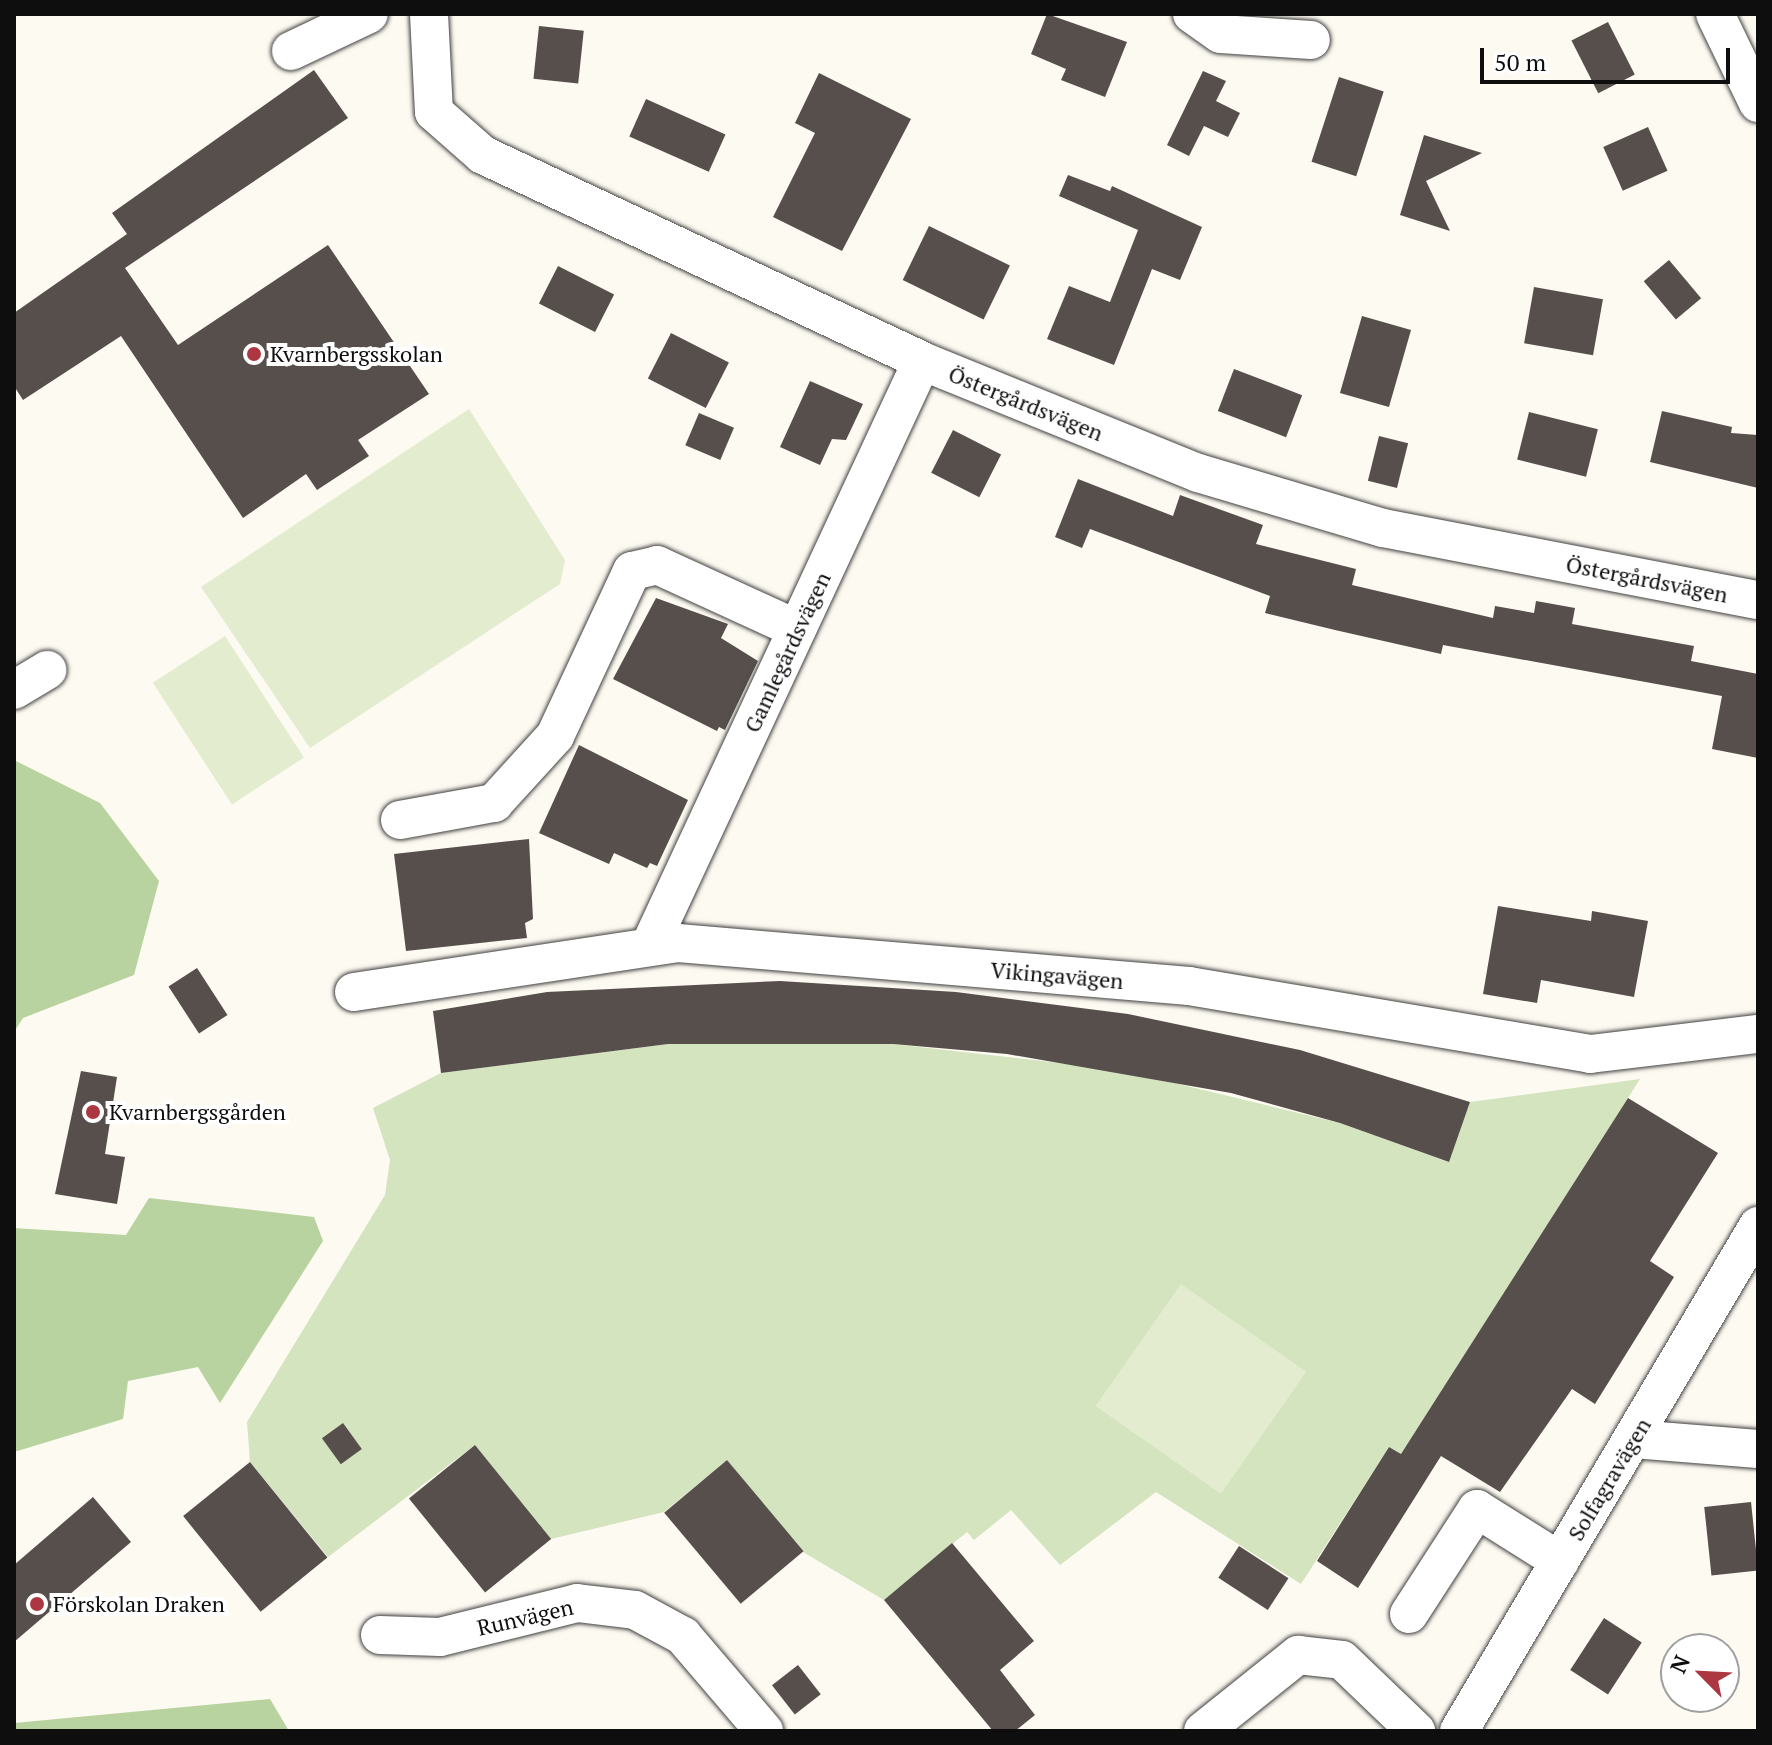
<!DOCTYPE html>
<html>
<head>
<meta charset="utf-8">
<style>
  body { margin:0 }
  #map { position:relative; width:1772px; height:1745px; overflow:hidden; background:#fdfaf1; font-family:"PT Serif",serif }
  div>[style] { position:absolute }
  .green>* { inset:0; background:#d3e4bf }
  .forest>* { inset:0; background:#b9d3a0 }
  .pitch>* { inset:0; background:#e3eccf; transform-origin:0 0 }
  .building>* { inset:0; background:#564f4c; transform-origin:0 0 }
  .roads { filter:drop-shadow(0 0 2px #414141) drop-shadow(0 0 2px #414141) }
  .minor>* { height:38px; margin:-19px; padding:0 19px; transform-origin:19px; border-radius:19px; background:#fff }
  .dots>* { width:22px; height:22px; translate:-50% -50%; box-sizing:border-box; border:4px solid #fff; border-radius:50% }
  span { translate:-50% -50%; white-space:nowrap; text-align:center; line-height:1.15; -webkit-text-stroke:8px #fff; paint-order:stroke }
  .poi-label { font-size:22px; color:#0e0e0e }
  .left { translate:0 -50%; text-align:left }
  .street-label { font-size:22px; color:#0e0e0e }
  .frame { position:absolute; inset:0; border:16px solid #0e0e0e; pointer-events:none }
  .north { position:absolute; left:1660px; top:1633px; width:80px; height:80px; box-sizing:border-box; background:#fff; border:2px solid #9f9f9f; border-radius:50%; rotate:294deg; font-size:22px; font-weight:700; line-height:32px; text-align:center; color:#0e0e0e }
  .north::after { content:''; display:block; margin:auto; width:28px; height:36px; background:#ad3741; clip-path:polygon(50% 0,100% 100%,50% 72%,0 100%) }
  .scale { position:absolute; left:1480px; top:48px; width:250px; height:36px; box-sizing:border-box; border:4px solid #0e0e0e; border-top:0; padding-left:10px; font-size:24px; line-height:28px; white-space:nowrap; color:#0e0e0e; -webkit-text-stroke:6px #fff; paint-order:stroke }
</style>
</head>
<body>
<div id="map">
  <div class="green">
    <div style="clip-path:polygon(780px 1042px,893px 1044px,1120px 1070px,1340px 1123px,1448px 1162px,1470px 1102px,1640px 1079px,1401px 1454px,1389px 1447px,1301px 1584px,1156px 1492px,1060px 1565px,1011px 1510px,974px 1540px,967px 1532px,884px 1600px,803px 1552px,727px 1460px,664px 1512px,551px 1539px,475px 1445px,328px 1557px,250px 1462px,247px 1422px,385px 1195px,390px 1160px,373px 1108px,441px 1073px,668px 1044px)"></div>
  </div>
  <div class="forest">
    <div style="clip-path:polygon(14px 760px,100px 803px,159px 881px,134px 975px,23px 1018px,14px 1032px)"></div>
    <div style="clip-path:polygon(149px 1198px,314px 1217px,323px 1241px,220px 1403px,198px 1367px,128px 1381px,123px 1419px,14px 1452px,14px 1228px,126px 1235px)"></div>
    <div style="clip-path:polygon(270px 1699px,289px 1731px,14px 1731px,14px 1723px)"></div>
  </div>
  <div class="pitch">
    <div style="clip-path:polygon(469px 409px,565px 560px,560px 584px,310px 748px,201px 587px)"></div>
    <div style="left:225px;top:636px;width:145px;height:86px;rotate:57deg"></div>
    <div style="left:1181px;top:1284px;width:153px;height:149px;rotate:35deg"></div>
  </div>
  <div class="building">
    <div style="clip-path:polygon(1047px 14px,1127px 42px,1105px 97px,1061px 80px,1066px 69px,1031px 54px)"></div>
    <div style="left:1608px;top:22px;width:59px;height:41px;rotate:63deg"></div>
    <div style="left:539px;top:26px;width:45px;height:53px;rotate:6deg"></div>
    <div style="clip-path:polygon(314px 70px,348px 118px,125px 268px,178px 345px,328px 245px,429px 394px,358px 440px,369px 456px,317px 490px,306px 474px,243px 518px,121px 336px,23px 400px,14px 386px,14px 313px,127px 234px,112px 213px)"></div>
    <div style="clip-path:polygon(1203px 71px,1226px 81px,1216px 101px,1240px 113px,1228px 137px,1204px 126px,1189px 156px,1167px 145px)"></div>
    <div style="clip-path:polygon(819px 73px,911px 119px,842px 251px,773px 217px,815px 133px,795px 123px)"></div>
    <div style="left:1339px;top:77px;width:47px;height:89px;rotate:18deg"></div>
    <div style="left:646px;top:99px;width:87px;height:41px;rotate:24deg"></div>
    <div style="left:1648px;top:127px;width:48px;height:49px;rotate:66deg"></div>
    <div style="clip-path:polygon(1424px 135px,1482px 153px,1426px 181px,1450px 231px,1400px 215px)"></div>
    <div style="clip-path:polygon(1068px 175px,1110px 191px,1112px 186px,1202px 227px,1180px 280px,1152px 269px,1114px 365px,1047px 339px,1069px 286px,1110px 302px,1138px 230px,1059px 196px)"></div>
    <div style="left:929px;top:226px;width:90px;height:60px;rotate:26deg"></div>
    <div style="left:1669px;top:260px;width:50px;height:33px;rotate:50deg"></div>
    <div style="left:558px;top:266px;width:63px;height:42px;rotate:27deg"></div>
    <div style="left:1534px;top:287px;width:70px;height:57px;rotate:10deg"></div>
    <div style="left:1362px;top:316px;width:51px;height:80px;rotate:16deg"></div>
    <div style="left:671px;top:333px;width:65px;height:51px;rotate:27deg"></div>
    <div style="left:1234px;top:369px;width:73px;height:45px;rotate:21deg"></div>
    <div style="clip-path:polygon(810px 381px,863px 404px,846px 440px,832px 439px,820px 465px,780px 447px)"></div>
    <div style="clip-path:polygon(1662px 411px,1732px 427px,1731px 433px,1758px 435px,1758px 488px,1650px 462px)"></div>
    <div style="left:1529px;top:412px;width:71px;height:49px;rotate:14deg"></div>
    <div style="left:699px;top:413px;width:38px;height:35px;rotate:23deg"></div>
    <div style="left:953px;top:430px;width:54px;height:48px;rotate:27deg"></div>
    <div style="left:1379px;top:436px;width:30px;height:46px;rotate:14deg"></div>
    <div style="clip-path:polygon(1078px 479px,1173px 516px,1180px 495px,1263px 525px,1256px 544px,1356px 569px,1352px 585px,1493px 618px,1495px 606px,1534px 613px,1536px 601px,1575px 608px,1572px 624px,1694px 646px,1691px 661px,1758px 674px,1758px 758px,1712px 749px,1722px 696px,1443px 645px,1441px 654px,1335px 630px,1265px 613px,1270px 596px,1090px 529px,1082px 548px,1055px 537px)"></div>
    <div style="clip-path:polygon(656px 598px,728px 624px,721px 638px,758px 661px,725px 730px,719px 727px,717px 731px,613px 679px)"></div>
    <div style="clip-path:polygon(579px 745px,688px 800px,657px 866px,650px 863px,647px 868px,614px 853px,609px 864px,539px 833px)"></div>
    <div style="clip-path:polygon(529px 839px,533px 919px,525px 923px,527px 938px,406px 951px,394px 854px)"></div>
    <div style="clip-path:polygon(1498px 906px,1591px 921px,1592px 911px,1648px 921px,1634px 997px,1541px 980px,1537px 1003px,1483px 994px)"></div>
    <div style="left:197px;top:968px;width:56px;height:34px;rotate:57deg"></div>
    <div style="clip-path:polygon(780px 981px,956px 992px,1128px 1014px,1300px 1050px,1470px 1102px,1449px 1162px,1340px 1123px,1231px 1093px,1007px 1054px,893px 1044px,668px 1044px,441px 1073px,433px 1011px,547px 992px)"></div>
    <div style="clip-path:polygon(81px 1071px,117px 1077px,105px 1154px,125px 1157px,117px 1204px,55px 1194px)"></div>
    <div style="clip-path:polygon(1628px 1098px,1718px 1153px,1650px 1261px,1674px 1277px,1595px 1404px,1572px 1389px,1500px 1492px,1441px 1456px,1358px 1588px,1317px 1561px,1389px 1447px,1401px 1454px)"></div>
    <div style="left:343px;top:1423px;width:32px;height:26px;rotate:54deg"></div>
    <div style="left:475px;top:1445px;width:121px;height:85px;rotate:51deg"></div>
    <div style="left:727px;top:1460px;width:119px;height:82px;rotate:50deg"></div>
    <div style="left:250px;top:1462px;width:123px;height:86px;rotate:51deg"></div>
    <div style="clip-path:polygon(93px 1497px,131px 1542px,14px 1642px,14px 1565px)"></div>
    <div style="left:1751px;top:1502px;width:69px;height:47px;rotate:84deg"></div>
    <div style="clip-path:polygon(952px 1543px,1034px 1641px,1000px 1670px,1035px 1715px,1015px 1731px,993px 1731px,884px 1600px)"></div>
    <div style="left:1239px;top:1546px;width:59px;height:38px;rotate:33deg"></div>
    <div style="left:1604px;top:1618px;width:45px;height:62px;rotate:33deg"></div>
    <div style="left:798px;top:1665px;width:37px;height:33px;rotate:52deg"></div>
  </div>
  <div class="roads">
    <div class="minor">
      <div style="left:429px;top:14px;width:98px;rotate:87.1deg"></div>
      <div style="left:434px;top:112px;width:65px;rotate:41.3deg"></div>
      <div style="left:483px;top:155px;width:485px;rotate:25.1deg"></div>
      <div style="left:922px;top:361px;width:298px;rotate:22.1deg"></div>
      <div style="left:1198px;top:473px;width:193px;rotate:16.6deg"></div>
      <div style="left:1383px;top:528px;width:382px;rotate:10.9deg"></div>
      <div style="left:1192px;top:14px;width:35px;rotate:35deg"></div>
      <div style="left:1221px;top:34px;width:90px;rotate:3.8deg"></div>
      <div style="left:1715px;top:14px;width:99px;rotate:64.2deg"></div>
      <div style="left:291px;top:51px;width:86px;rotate:-25.4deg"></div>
      <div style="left:14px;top:690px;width:39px;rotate:-31deg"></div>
      <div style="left:400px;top:820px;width:96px;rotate:-10.3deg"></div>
      <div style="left:494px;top:803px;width:91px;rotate:-47.7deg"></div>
      <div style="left:555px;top:736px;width:182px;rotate:-65deg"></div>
      <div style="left:632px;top:571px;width:26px;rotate:-13deg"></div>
      <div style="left:657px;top:565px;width:154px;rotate:24.6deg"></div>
      <div style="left:651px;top:943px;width:642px;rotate:-65.03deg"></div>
      <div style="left:354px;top:992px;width:328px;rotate:-8.6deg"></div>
      <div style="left:678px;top:943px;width:513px;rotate:4.81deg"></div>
      <div style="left:1189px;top:986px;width:407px;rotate:9.6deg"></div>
      <div style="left:1590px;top:1054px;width:169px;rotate:-6.8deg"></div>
      <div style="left:1634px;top:1439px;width:124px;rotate:4.6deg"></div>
      <div style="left:1409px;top:1614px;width:125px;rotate:-57.1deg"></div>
      <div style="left:1477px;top:1509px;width:98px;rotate:32.1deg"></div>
      <div style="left:380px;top:1635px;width:60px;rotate:1.9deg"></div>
      <div style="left:440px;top:1637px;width:141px;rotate:-13.9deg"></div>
      <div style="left:577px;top:1603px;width:58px;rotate:6.9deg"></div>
      <div style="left:635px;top:1610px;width:55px;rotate:28.4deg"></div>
      <div style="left:683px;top:1636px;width:125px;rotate:49.5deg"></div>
      <div style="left:1203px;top:1731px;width:122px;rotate:-38.7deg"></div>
      <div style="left:1298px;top:1655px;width:44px;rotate:6.5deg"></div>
      <div style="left:1342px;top:1660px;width:103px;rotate:43.8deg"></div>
      <div style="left:1459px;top:1731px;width:587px;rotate:-59.37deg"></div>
    </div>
  </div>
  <div class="dots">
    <div style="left:254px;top:354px;background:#ad3741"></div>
    <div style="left:93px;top:1112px;background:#ad3741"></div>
    <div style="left:37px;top:1604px;background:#ad3741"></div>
  </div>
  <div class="poi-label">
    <span class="left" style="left:270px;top:354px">Kvarnbergsskolan</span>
    <span class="left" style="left:109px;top:1112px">Kvarnbergsgården</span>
    <span class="left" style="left:53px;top:1604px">Förskolan Draken</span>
  </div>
  <div class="street-label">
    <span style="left:1026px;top:403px;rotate:22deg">Östergårdsvägen</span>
    <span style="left:1647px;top:579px;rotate:11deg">Östergårdsvägen</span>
    <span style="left:787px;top:652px;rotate:-65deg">Gamlegårdsvägen</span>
    <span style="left:1057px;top:975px;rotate:5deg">Vikingavägen</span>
    <span style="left:1609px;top:1479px;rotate:-59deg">Solfagravägen</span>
    <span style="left:525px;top:1617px;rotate:-13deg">Runvägen</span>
  </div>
  <div class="frame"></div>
  <div class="north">N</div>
  <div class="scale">50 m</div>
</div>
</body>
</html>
